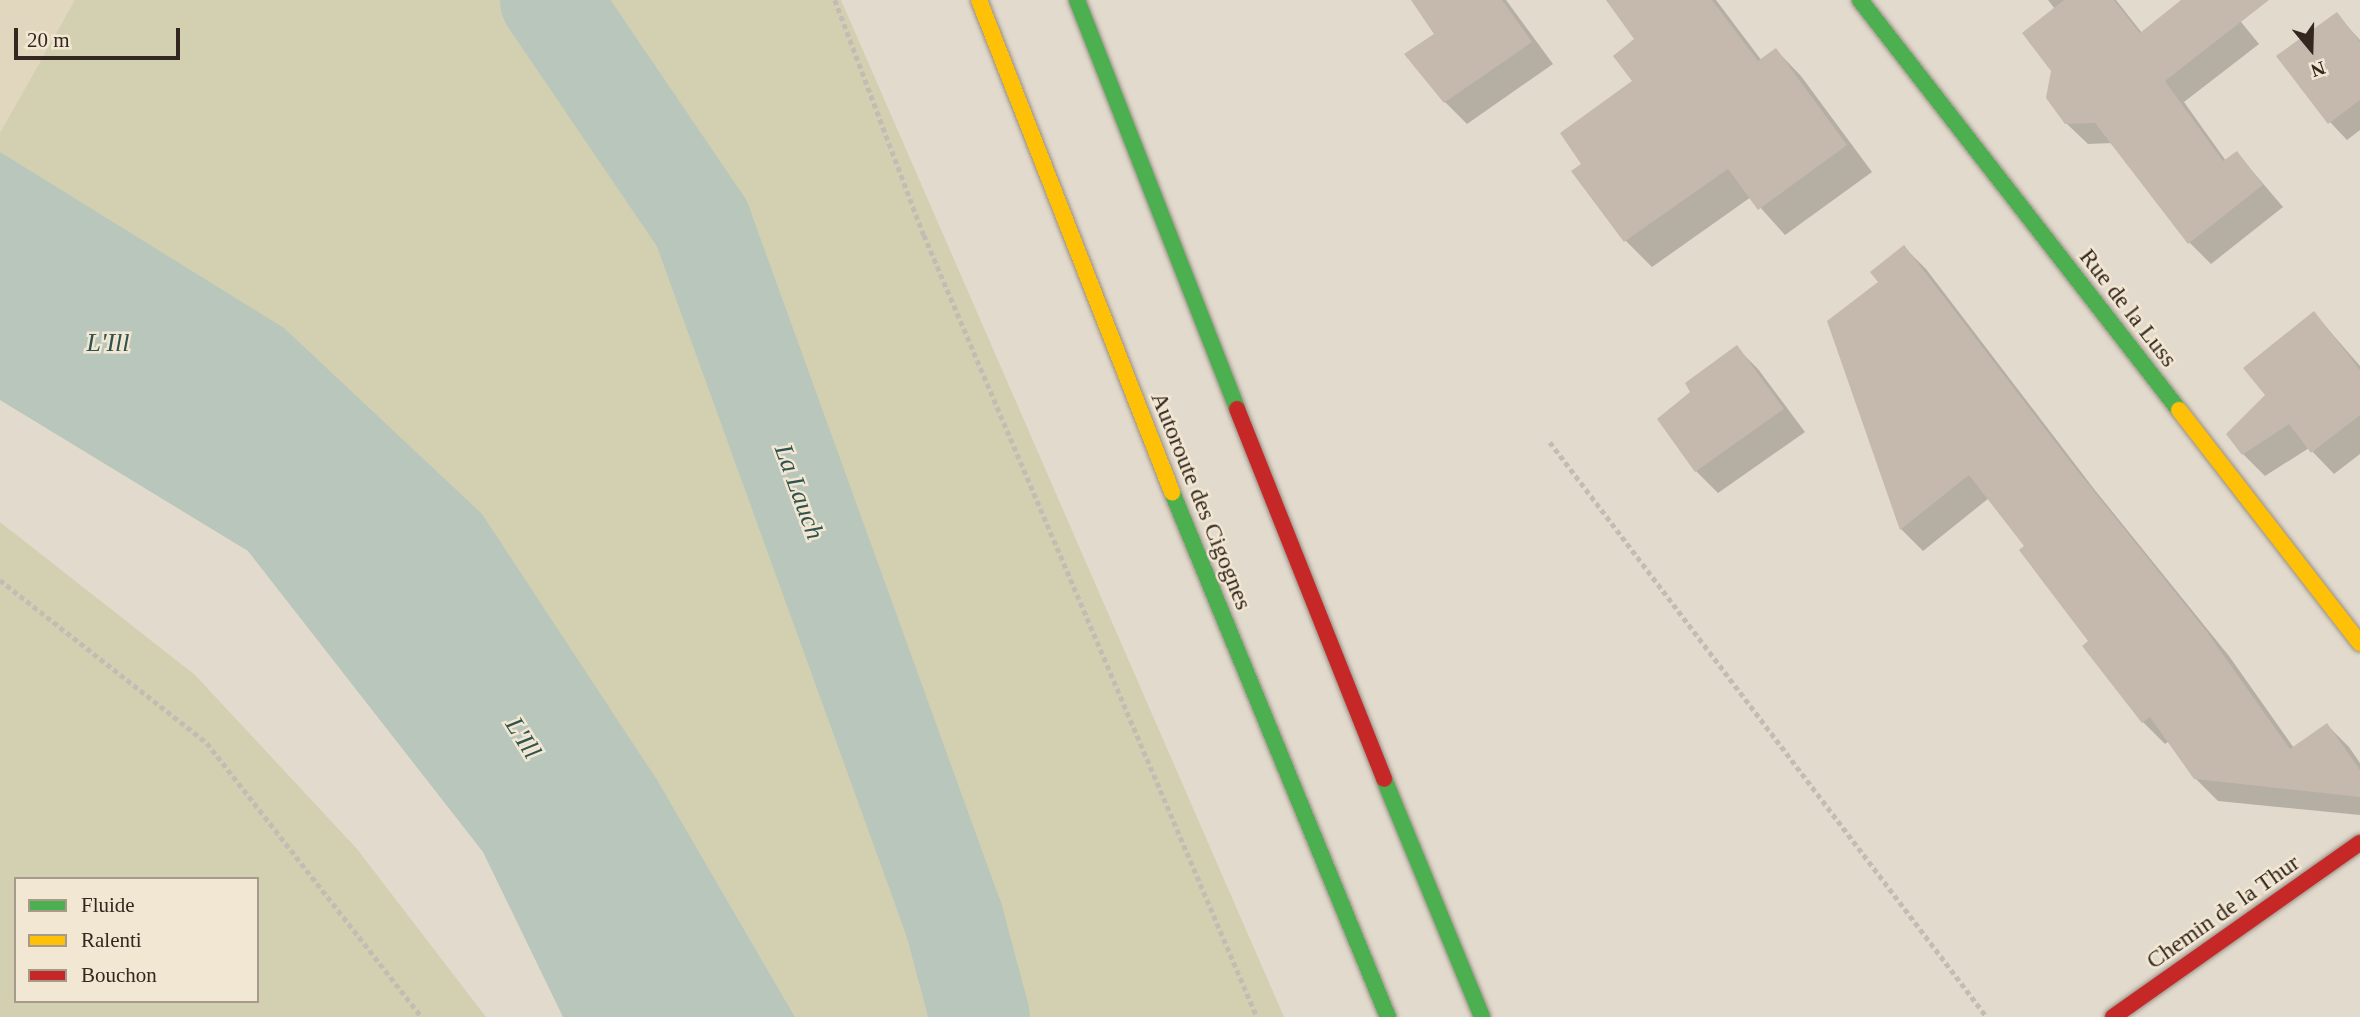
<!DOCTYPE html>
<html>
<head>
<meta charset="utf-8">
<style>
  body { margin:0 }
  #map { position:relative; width:2360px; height:1017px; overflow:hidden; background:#e2dacc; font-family:Georgia,serif }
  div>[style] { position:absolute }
  .farmland>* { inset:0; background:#e0d7be }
  .green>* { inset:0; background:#d2d0b0 }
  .water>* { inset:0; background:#b8c6bb }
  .shadow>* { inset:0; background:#0003 }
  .river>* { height:100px; margin:-50px; padding:0 50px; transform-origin:50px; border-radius:50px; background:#b8c6bb }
  .building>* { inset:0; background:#c5b8ad }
  .path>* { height:4.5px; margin-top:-2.25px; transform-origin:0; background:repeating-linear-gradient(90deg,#c3bcb5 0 5px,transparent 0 8.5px) }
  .roads { filter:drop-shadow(0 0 2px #978f85) drop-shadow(0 0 2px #978f85) }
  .fast>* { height:16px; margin:-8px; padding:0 8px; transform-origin:8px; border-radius:8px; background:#4caf50 }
  .slow>* { height:16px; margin:-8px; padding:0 8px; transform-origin:8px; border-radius:8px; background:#ffc107 }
  .jam>* { height:16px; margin:-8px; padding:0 8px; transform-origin:8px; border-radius:8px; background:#c62828 }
  span { translate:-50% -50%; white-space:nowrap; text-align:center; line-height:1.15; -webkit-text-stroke:5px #f2e7d3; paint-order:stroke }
  .street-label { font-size:24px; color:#34271f }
  .water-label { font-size:26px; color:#2f534e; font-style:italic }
  .legend { position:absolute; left:14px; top:877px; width:245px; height:126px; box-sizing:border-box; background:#f2e7d3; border:2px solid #a69a8b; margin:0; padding:9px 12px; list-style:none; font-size:21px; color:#34271f }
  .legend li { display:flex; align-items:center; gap:14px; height:35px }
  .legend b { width:35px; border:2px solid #a69a8b }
  .north { position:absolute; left:2276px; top:14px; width:70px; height:70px; -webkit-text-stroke:5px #f2e7d3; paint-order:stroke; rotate:161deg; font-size:19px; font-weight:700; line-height:28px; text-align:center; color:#34271f }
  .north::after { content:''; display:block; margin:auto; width:24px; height:32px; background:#34271f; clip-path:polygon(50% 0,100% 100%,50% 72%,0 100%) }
  .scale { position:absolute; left:14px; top:28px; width:166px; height:32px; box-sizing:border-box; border:4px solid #34271f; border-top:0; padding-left:9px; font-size:21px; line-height:24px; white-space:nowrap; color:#34271f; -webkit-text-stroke:5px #f2e7d3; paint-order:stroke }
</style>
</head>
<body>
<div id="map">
  <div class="farmland">
    <div style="clip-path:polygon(0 0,75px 0,0 133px)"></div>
  </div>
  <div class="green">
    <div style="clip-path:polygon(75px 0,841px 0,1284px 1017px,795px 1017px,659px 783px,0 152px,0 133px)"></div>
    <div style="clip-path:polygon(evenodd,0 522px,195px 675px,357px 849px,486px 1017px,0 1017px,0 522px,16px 879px,257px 879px,257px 1001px,16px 1001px,16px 879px)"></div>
  </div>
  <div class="water">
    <div style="clip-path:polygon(0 152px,284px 328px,482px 514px,659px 783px,795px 1017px,563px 1017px,483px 852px,248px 551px,0 400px)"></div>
  </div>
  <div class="shadow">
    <div style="clip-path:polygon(1444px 0,1506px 0,1553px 64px,1467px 124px,1445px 102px,1436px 35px)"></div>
    <div style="clip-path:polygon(1629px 0,1716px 0,1762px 61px,1776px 50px,1801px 76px,1872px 172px,1785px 235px,1751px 197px,1652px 267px,1626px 241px,1573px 172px,1584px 164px,1635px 81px,1637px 39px)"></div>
    <div style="clip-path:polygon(2048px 0,2116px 0,2142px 33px,2184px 0,2223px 0,2259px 44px,2184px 102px,2226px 161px,2237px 153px,2283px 207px,2211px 264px,2190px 243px,2113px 143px,2088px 144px,2066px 123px,2052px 71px,2055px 9px)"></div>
    <div style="clip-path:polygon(2336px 14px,2360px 40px,2360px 130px,2347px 140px,2330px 122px)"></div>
    <div style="clip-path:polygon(1904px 247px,1926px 269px,2094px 489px,2229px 656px,2294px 748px,2327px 725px,2349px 747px,2360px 763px,2360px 815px,2218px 801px,2195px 778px,2169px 741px,2165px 744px,2143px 722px,2027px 547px,1989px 498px,1923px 551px,1901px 529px,1830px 321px,1880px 282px)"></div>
    <div style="clip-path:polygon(2314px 313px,2360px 366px,2360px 454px,2334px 474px,2309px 448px,2265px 476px,2243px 454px,2267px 395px)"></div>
    <div style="clip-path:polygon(1736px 347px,1758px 369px,1805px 432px,1718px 493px,1696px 471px,1693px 393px)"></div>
  </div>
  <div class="river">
    <div style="left:550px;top:0;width:271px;rotate:55.8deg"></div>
    <div style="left:702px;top:224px;width:740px;rotate:70.1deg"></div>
    <div style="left:954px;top:920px;width:100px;rotate:75deg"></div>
  </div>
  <div class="building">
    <div style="clip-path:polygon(1411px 0,1502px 0,1532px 42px,1444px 103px,1404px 54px,1434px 34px)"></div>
    <div style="clip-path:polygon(1606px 0,1712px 0,1758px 61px,1776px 48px,1847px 145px,1758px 210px,1728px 169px,1624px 242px,1571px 171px,1581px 164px,1560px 133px,1632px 81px,1613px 56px,1634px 39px)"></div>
    <div style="clip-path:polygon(2064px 0,2114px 0,2140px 33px,2181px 0,2269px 0,2165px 81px,2223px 161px,2237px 151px,2263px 185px,2188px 244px,2095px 123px,2065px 124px,2046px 98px,2051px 71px,2022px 33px)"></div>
    <div style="clip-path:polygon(2337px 12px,2360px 42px,2360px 100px,2328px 124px,2276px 56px)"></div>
    <div style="clip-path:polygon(1904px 245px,2073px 465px,2207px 632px,2290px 749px,2327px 723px,2360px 770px,2360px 797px,2194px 779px,2150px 717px,2142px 723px,2082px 646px,2088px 641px,2019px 550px,2024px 546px,1969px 475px,1900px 530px,1827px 321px,1878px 282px,1870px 272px)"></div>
    <div style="clip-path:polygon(2314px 311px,2360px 370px,2360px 415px,2311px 453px,2289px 424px,2242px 455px,2226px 434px,2265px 395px,2243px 368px)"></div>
    <div style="clip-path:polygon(1737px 345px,1784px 409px,1695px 472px,1657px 419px,1690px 392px,1685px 383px)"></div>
  </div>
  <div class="path">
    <div style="left:835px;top:0;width:251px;rotate:69.3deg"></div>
    <div style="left:924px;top:235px;width:850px;rotate:66.93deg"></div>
    <div style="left:1550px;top:442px;width:722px;rotate:52.77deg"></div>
    <div style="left:0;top:580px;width:263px;rotate:38.2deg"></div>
    <div style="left:207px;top:743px;width:348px;rotate:51.9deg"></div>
  </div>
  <div class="roads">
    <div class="fast">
      <div style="left:1077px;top:0;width:439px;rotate:68.6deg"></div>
      <div style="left:1860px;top:0;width:519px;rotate:52.12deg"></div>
      <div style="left:1172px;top:492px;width:568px;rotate:67.64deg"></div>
      <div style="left:1384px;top:779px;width:257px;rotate:67.6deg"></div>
    </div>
    <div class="slow">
      <div style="left:979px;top:0;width:529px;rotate:68.58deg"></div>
      <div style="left:2179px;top:410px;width:295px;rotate:52.2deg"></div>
    </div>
    <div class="jam">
      <div style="left:1237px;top:409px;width:398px;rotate:68.3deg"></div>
      <div style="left:2113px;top:1017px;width:302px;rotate:-35.2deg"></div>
    </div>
  </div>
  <div class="street-label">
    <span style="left:2128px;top:308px;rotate:52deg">Rue de la Luss</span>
    <span style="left:1201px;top:501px;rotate:68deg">Autoroute des Cigognes</span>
    <span style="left:2223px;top:912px;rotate:-35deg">Chemin de la Thur</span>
  </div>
  <div class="water-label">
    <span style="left:108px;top:343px">L'Ill</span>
    <span style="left:799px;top:492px;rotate:70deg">La Lauch</span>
    <span style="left:523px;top:738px;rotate:58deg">L'Ill</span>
  </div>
  <ul class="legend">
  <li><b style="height:9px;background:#4caf50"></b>Fluide</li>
  <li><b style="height:9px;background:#ffc107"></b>Ralenti</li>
  <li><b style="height:9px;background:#c62828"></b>Bouchon</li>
  </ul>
  <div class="north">N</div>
  <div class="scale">20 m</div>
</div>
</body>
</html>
